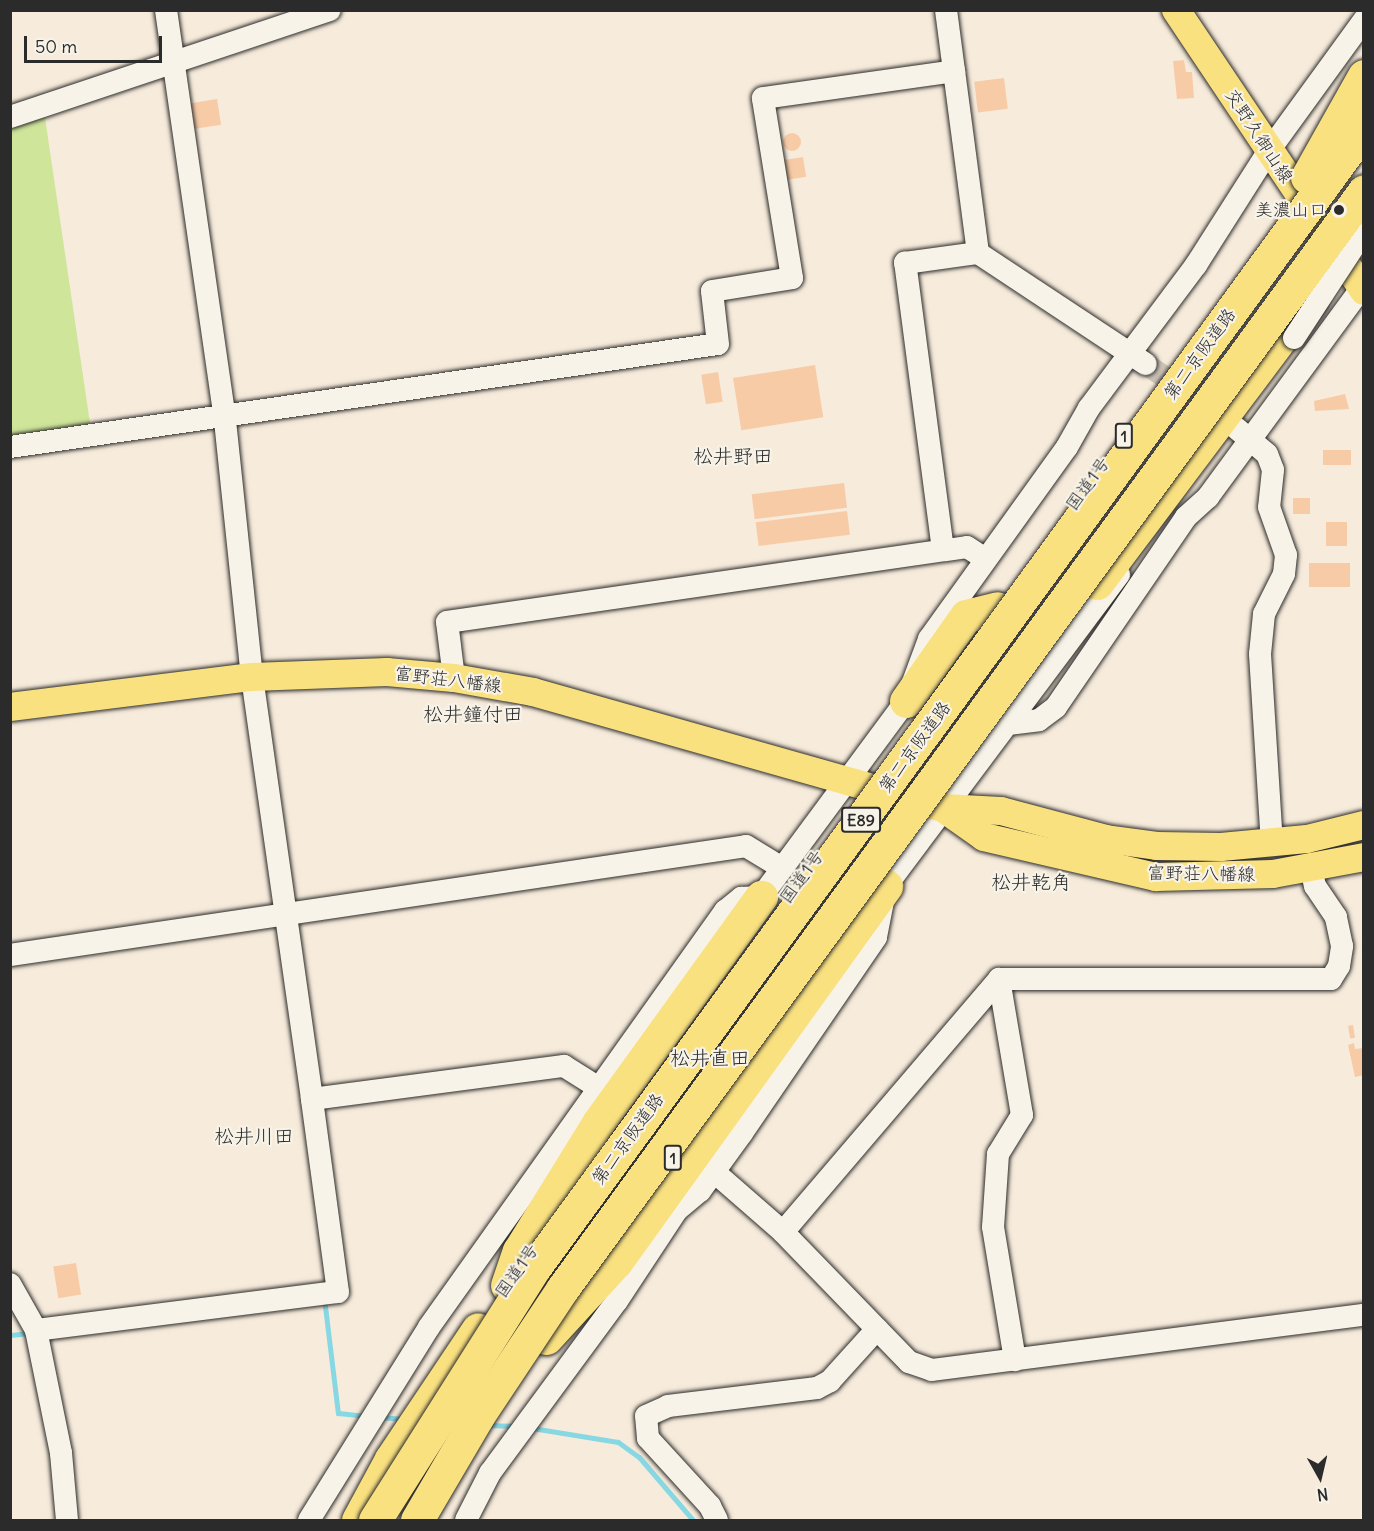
<!DOCTYPE html>
<html>
<head>
<meta charset="utf-8">
<style>
  body { margin:0 }
  #map { position:relative; width:1374px; height:1531px; overflow:hidden; background:#f7ebdb; font-family:Delius,"Klee One",sans-serif }
  div>[style] { position:absolute }
  .green>* { inset:0; background:#cfe59a }
  .stream>* { height:5px; margin:-2.5px; padding:0 2.5px; transform-origin:2.5px; border-radius:2.5px; background:#88d8e4 }
  .building>* { inset:0; background:#f8cba7; transform-origin:0 0 }
  .round { border-radius:50% }
  .minor-tunnel>* { height:22px; margin-top:-11px; transform-origin:0; background:repeating-linear-gradient(90deg,#cec5b8 0 22px,transparent 0 33px) }
  .roads { filter:drop-shadow(0 0 2px #2b2b2b) drop-shadow(0 0 2px #2b2b2b) }
  .minor>* { height:22px; margin:-11px; padding:0 11px; transform-origin:11px; border-radius:11px; background:#f7f3e8 }
  .major>* { height:28px; margin:-14px; padding:0 14px; transform-origin:14px; border-radius:14px; background:#fae180 }
  .highway>* { height:33px; margin:-16.5px; padding:0 16.5px; transform-origin:16.5px; border-radius:16.5px; background:#fae180 }
  .bridges { filter:drop-shadow(0 0 2px #2b2b2b) drop-shadow(0 0 2px #2b2b2b) }
  .minor-bridge>* { height:22px; margin:-11px; padding:0 11px; transform-origin:11px; border-radius:11px; background:#f7f3e8 }
  .highway-bridge>* { height:33px; margin:-16.5px; padding:0 16.5px; transform-origin:16.5px; border-radius:16.5px; background:#fae180 }
  .dots>* { width:16px; height:16px; translate:-50% -50%; box-sizing:border-box; border:3px solid #f7f3e8; border-radius:50% }
  span { translate:-50% -50%; white-space:nowrap; text-align:center; line-height:1.15; -webkit-text-stroke:4.5px #f7f3e8; paint-order:stroke }
  .shield-label span { padding:2px 4px; background:#f7f3e8; border:2px solid; border-radius:4px; -webkit-text-stroke-width:0 }
  .shield-label { font-size:16px; color:#2b2b2b; font-weight:700 }
  .street-label { font-size:18px; color:#2b2b2b }
  .poi-label { font-size:18px; color:#2b2b2b }
  .right { translate:-100% -50%; text-align:right }
  .neighbourhood-label { font-size:20px; color:#2b2b2b }
  .frame { position:absolute; inset:0; border:12px solid #2b2b2b; pointer-events:none }
  .north { position:absolute; left:1290px; top:1447px; width:60px; height:60px; -webkit-text-stroke:4px #f7f3e8; paint-order:stroke; rotate:172deg; font-size:16px; font-weight:700; line-height:24px; text-align:center; color:#2b2b2b }
  .north::after { content:''; display:block; margin:auto; width:21px; height:27px; background:#2b2b2b; clip-path:polygon(50% 0,100% 100%,50% 72%,0 100%) }
  .scale { position:absolute; left:24px; top:36px; width:138px; height:27px; box-sizing:border-box; border:3px solid #2b2b2b; border-top:0; padding-left:8px; font-size:18px; line-height:21px; white-space:nowrap; color:#2b2b2b; -webkit-text-stroke:4px #f7f3e8; paint-order:stroke }
</style>
</head>
<body>
<div id="map">
  <div class="green">
    <div style="clip-path:polygon(44px 111px,91px 430px,10px 441px,10px 119px)"></div>
  </div>
  <div class="stream">
    <div style="left:324px;top:1298px;width:116px;rotate:83.1deg"></div>
    <div style="left:338px;top:1413px;width:30px;rotate:6deg"></div>
    <div style="left:10px;top:1335px;width:20px;rotate:-6deg"></div>
    <div style="left:380px;top:1417px;width:24px;rotate:5deg"></div>
    <div style="left:485px;top:1425px;width:32px;rotate:2deg"></div>
    <div style="left:532px;top:1428px;width:87px;rotate:9.2deg"></div>
    <div style="left:618px;top:1442px;width:26px;rotate:36deg"></div>
    <div style="left:639px;top:1457px;width:83px;rotate:49.4deg"></div>
  </div>
  <div class="building">
    <div style="clip-path:polygon(1184px 60px,1186px 72px,1192px 72px,1194px 98px,1177px 99px,1173px 61px)"></div>
    <div style="left:1004px;top:78px;width:31px;height:30px;rotate:83deg"></div>
    <div style="left:217px;top:99px;width:26px;height:28px;rotate:81deg"></div>
    <div class="round" style="left:783px;top:133px;width:18px;height:18px"></div>
    <div style="left:803px;top:157px;width:20px;height:19px;rotate:81deg"></div>
    <div style="left:815px;top:365px;width:53px;height:83px;rotate:81deg"></div>
    <div style="left:718px;top:372px;width:30px;height:17px;rotate:81deg"></div>
    <div style="clip-path:polygon(1345px 394px,1349px 409px,1315px 411px,1314px 401px)"></div>
    <div style="left:1323px;top:450px;width:28px;height:15px"></div>
    <div style="left:844px;top:483px;width:25px;height:93px;rotate:83deg"></div>
    <div style="left:1293px;top:498px;width:17px;height:16px"></div>
    <div style="left:847px;top:511px;width:24px;height:92px;rotate:83deg"></div>
    <div style="left:1326px;top:522px;width:21px;height:24px"></div>
    <div style="left:1309px;top:563px;width:41px;height:24px"></div>
    <div style="left:1353px;top:1025px;width:13px;height:5px;rotate:81deg"></div>
    <div style="clip-path:polygon(1354px 1043px,1355px 1049px,1364px 1048px,1364px 1075px,1355px 1077px,1348px 1045px)"></div>
    <div style="left:76px;top:1263px;width:32px;height:23px;rotate:81deg"></div>
  </div>
  <div class="minor-tunnel">
    <div style="left:1146px;top:364px;width:89px;rotate:34.9deg"></div>
  </div>
  <div class="roads">
    <div class="minor">
      <div style="left:166px;top:10px;width:405px;rotate:81.8deg"></div>
      <div style="left:224px;top:411px;width:267px;rotate:84deg"></div>
      <div style="left:252px;top:677px;width:426px;rotate:81.9deg"></div>
      <div style="left:312px;top:1099px;width:254px;rotate:-7.5deg"></div>
      <div style="left:564px;top:1066px;width:54px;rotate:32.2deg"></div>
      <div style="left:946px;top:10px;width:245px;rotate:82.5deg"></div>
      <div style="left:10px;top:117px;width:337px;rotate:-18.5deg"></div>
      <div style="left:1236px;top:428px;width:40px;rotate:40deg"></div>
      <div style="left:1267px;top:454px;width:17px;rotate:69deg"></div>
      <div style="left:1273px;top:470px;width:37px;rotate:96deg"></div>
      <div style="left:1269px;top:507px;width:51px;rotate:70.5deg"></div>
      <div style="left:1286px;top:555px;width:19px;rotate:96deg"></div>
      <div style="left:1284px;top:574px;width:45px;rotate:116.6deg"></div>
      <div style="left:1264px;top:614px;width:40px;rotate:95.7deg"></div>
      <div style="left:1260px;top:654px;width:189px;rotate:86.4deg"></div>
      <div style="left:10px;top:447px;width:715px;rotate:-8.28deg"></div>
      <div style="left:718px;top:344px;width:53px;rotate:-96.5deg"></div>
      <div style="left:712px;top:291px;width:81px;rotate:-9.2deg"></div>
      <div style="left:792px;top:278px;width:182px;rotate:-99.2deg"></div>
      <div style="left:763px;top:98px;width:193px;rotate:-8deg"></div>
      <div style="left:943px;top:550px;width:290px;rotate:-97.5deg"></div>
      <div style="left:905px;top:263px;width:74px;rotate:-7.8deg"></div>
      <div style="left:978px;top:253px;width:201px;rotate:33.5deg"></div>
      <div style="left:454px;top:678px;width:56px;rotate:-97.1deg"></div>
      <div style="left:447px;top:622px;width:525px;rotate:-8.21deg"></div>
      <div style="left:967px;top:547px;width:20px;rotate:33deg"></div>
      <div style="left:1008px;top:724px;width:31px;rotate:-7deg"></div>
      <div style="left:1039px;top:720px;width:21px;rotate:-37deg"></div>
      <div style="left:1056px;top:707px;width:230px;rotate:-55.6deg"></div>
      <div style="left:1186px;top:517px;width:30px;rotate:-42deg"></div>
      <div style="left:1208px;top:497px;width:263px;rotate:-53.7deg"></div>
      <div style="left:10px;top:955px;width:744px;rotate:-8.42deg"></div>
      <div style="left:746px;top:846px;width:42px;rotate:31.4deg"></div>
      <div style="left:999px;top:979px;width:138px;rotate:80.4deg"></div>
      <div style="left:1022px;top:1115px;width:46px;rotate:121.6deg"></div>
      <div style="left:998px;top:1154px;width:73px;rotate:93.9deg"></div>
      <div style="left:993px;top:1227px;width:135px;rotate:80.6deg"></div>
      <div style="left:704px;top:1163px;width:105px;rotate:41.1deg"></div>
      <div style="left:783px;top:1232px;width:181px;rotate:45.9deg"></div>
      <div style="left:909px;top:1362px;width:24px;rotate:19deg"></div>
      <div style="left:932px;top:1370px;width:435px;rotate:-7.3deg"></div>
      <div style="left:783px;top:1232px;width:333px;rotate:-49.5deg"></div>
      <div style="left:999px;top:979px;width:332px"></div>
      <div style="left:1331px;top:979px;width:15px;rotate:-58deg"></div>
      <div style="left:1339px;top:966px;width:20px;rotate:-81deg"></div>
      <div style="left:1342px;top:946px;width:30px;rotate:-102deg"></div>
      <div style="left:1336px;top:917px;width:37px;rotate:-124deg"></div>
      <div style="left:1315px;top:886px;width:18px;rotate:-103deg"></div>
      <div style="left:10px;top:1284px;width:53px;rotate:60.5deg"></div>
      <div style="left:36px;top:1330px;width:126px;rotate:78.5deg"></div>
      <div style="left:61px;top:1453px;width:67px;rotate:84.9deg"></div>
      <div style="left:36px;top:1330px;width:304px;rotate:-7.2deg"></div>
      <div style="left:338px;top:1292px;width:195px;rotate:-97.7deg"></div>
      <div style="left:309px;top:1520px;width:227px;rotate:-58.1deg"></div>
      <div style="left:429px;top:1327px;width:511px;rotate:-54.57deg"></div>
      <div style="left:725px;top:911px;width:21px;rotate:-39deg"></div>
      <div style="left:741px;top:898px;width:20px;rotate:-3deg"></div>
      <div style="left:761px;top:897px;width:244px;rotate:-53.5deg"></div>
      <div style="left:906px;top:701px;width:66px;rotate:-69.6deg"></div>
      <div style="left:929px;top:639px;width:236px;rotate:-54.3deg"></div>
      <div style="left:1067px;top:447px;width:45px;rotate:-60.6deg"></div>
      <div style="left:1089px;top:408px;width:179px;rotate:-53.2deg"></div>
      <div style="left:1196px;top:265px;width:134px;rotate:-57.5deg"></div>
      <div style="left:1268px;top:152px;width:163px;rotate:-54deg"></div>
      <div style="left:466px;top:1520px;width:53px;rotate:-62.9deg"></div>
      <div style="left:490px;top:1473px;width:214px;rotate:-53.6deg"></div>
      <div style="left:617px;top:1301px;width:109px;rotate:-56.6deg"></div>
      <div style="left:677px;top:1210px;width:30px;rotate:-40deg"></div>
      <div style="left:700px;top:1191px;width:72px;rotate:-54.1deg"></div>
      <div style="left:742px;top:1133px;width:237px;rotate:-55.6deg"></div>
      <div style="left:876px;top:937px;width:52px;rotate:-78.9deg"></div>
      <div style="left:886px;top:886px;width:389px;rotate:-53.2deg"></div>
      <div style="left:717px;top:1520px;width:16px;rotate:-117deg"></div>
      <div style="left:710px;top:1506px;width:92px;rotate:-132.4deg"></div>
      <div style="left:648px;top:1438px;width:22px;rotate:-95deg"></div>
      <div style="left:646px;top:1416px;width:24px;rotate:-24deg"></div>
      <div style="left:668px;top:1406px;width:150px;rotate:-6.9deg"></div>
      <div style="left:817px;top:1388px;width:15px;rotate:-28deg"></div>
      <div style="left:830px;top:1381px;width:70px;rotate:-47.9deg"></div>
    </div>
    <div class="major">
      <div style="left:1176px;top:10px;width:338px;rotate:56.2deg"></div>
      <div style="left:10px;top:707px;width:244px;rotate:-7.1deg"></div>
      <div style="left:252px;top:677px;width:135px;rotate:-2.1deg"></div>
      <div style="left:387px;top:672px;width:67px;rotate:5.1deg"></div>
      <div style="left:454px;top:678px;width:80px;rotate:10deg"></div>
      <div style="left:533px;top:692px;width:426px;rotate:15.8deg"></div>
      <div style="left:943px;top:808px;width:58px;rotate:3deg"></div>
      <div style="left:1001px;top:811px;width:109px;rotate:14.9deg"></div>
      <div style="left:1106px;top:839px;width:51px;rotate:7.8deg"></div>
      <div style="left:1157px;top:846px;width:64px;rotate:0.9deg"></div>
      <div style="left:1221px;top:847px;width:86px;rotate:-5.3deg"></div>
      <div style="left:1307px;top:839px;width:59px;rotate:-13.8deg"></div>
      <div style="left:943px;top:808px;width:50px;rotate:35.3deg"></div>
      <div style="left:984px;top:837px;width:177px;rotate:13.1deg"></div>
      <div style="left:1156px;top:877px;width:117px;rotate:-1.5deg"></div>
      <div style="left:1273px;top:874px;width:93px;rotate:-10.6deg"></div>
    </div>
    <div class="highway">
      <div style="left:1097px;top:583px;width:355px;rotate:-53.1deg"></div>
      <div style="left:906px;top:701px;width:104px;rotate:-54.8deg"></div>
      <div style="left:966px;top:616px;width:32px;rotate:-14deg"></div>
      <div style="left:507px;top:1285px;width:36px;rotate:-71deg"></div>
      <div style="left:519px;top:1251px;width:150px;rotate:-58.3deg"></div>
      <div style="left:598px;top:1123px;width:279px;rotate:-54.2deg"></div>
      <div style="left:546px;top:1338px;width:103px;rotate:-47.4deg"></div>
      <div style="left:616px;top:1262px;width:463px;rotate:-54.3deg"></div>
      <div style="left:358px;top:1520px;width:69px;rotate:-61.6deg"></div>
      <div style="left:391px;top:1459px;width:156px;rotate:-56.2deg"></div>
    </div>
  </div>
  <div class="bridges">
    <div class="minor-bridge">
      <div style="left:1294px;top:338px;width:128px;rotate:-56.8deg"></div>
    </div>
    <div class="highway-bridge">
      <div style="left:1307px;top:177px;width:116px;rotate:-60.6deg"></div>
      <div style="left:375px;top:1520px;width:299px;rotate:-57.7deg"></div>
      <div style="left:535px;top:1267px;width:1408px;rotate:-53.93deg"></div>
      <div style="left:417px;top:1520px;width:121px;rotate:-59.6deg"></div>
      <div style="left:478px;top:1416px;width:154px;rotate:-56.4deg"></div>
      <div style="left:563px;top:1288px;width:1358px;rotate:-53.86deg"></div>
    </div>
  </div>
  <div class="dots">
    <div style="left:1339px;top:210px;background:#2b2b2b"></div>
  </div>
  <div class="shield-label">
    <span style="left:1124px;top:436px">1</span>
    <span style="left:861px;top:820px">E89</span>
    <span style="left:673px;top:1158px">1</span>
  </div>
  <div class="street-label">
    <span style="left:1259px;top:136px;rotate:57deg">交野久御山線</span>
    <span style="left:1200px;top:354px;rotate:-54deg">第二京阪道路</span>
    <span style="left:1088px;top:484px;rotate:-54deg">国道1号</span>
    <span style="left:448px;top:680px;rotate:7deg">富野荘八幡線</span>
    <span style="left:915px;top:747px;rotate:-54deg">第二京阪道路</span>
    <span style="left:1201px;top:874px;rotate:1deg">富野荘八幡線</span>
    <span style="left:802px;top:877px;rotate:-54deg">国道1号</span>
    <span style="left:628px;top:1139px;rotate:-54deg">第二京阪道路</span>
    <span style="left:517px;top:1271px;rotate:-55deg">国道1号</span>
  </div>
  <div class="poi-label">
    <span class="right" style="left:1327px;top:210px">美濃山口</span>
  </div>
  <div class="neighbourhood-label">
    <span style="left:733px;top:455px">松井野田</span>
    <span style="left:473px;top:713px">松井鐘付田</span>
    <span style="left:1031px;top:881px">松井乾角</span>
    <span style="left:710px;top:1057px">松井直田</span>
    <span style="left:254px;top:1135px">松井川田</span>
  </div>
  <div class="frame"></div>
  <div class="north">N</div>
  <div class="scale">50 m</div>
</div>
</body>
</html>
